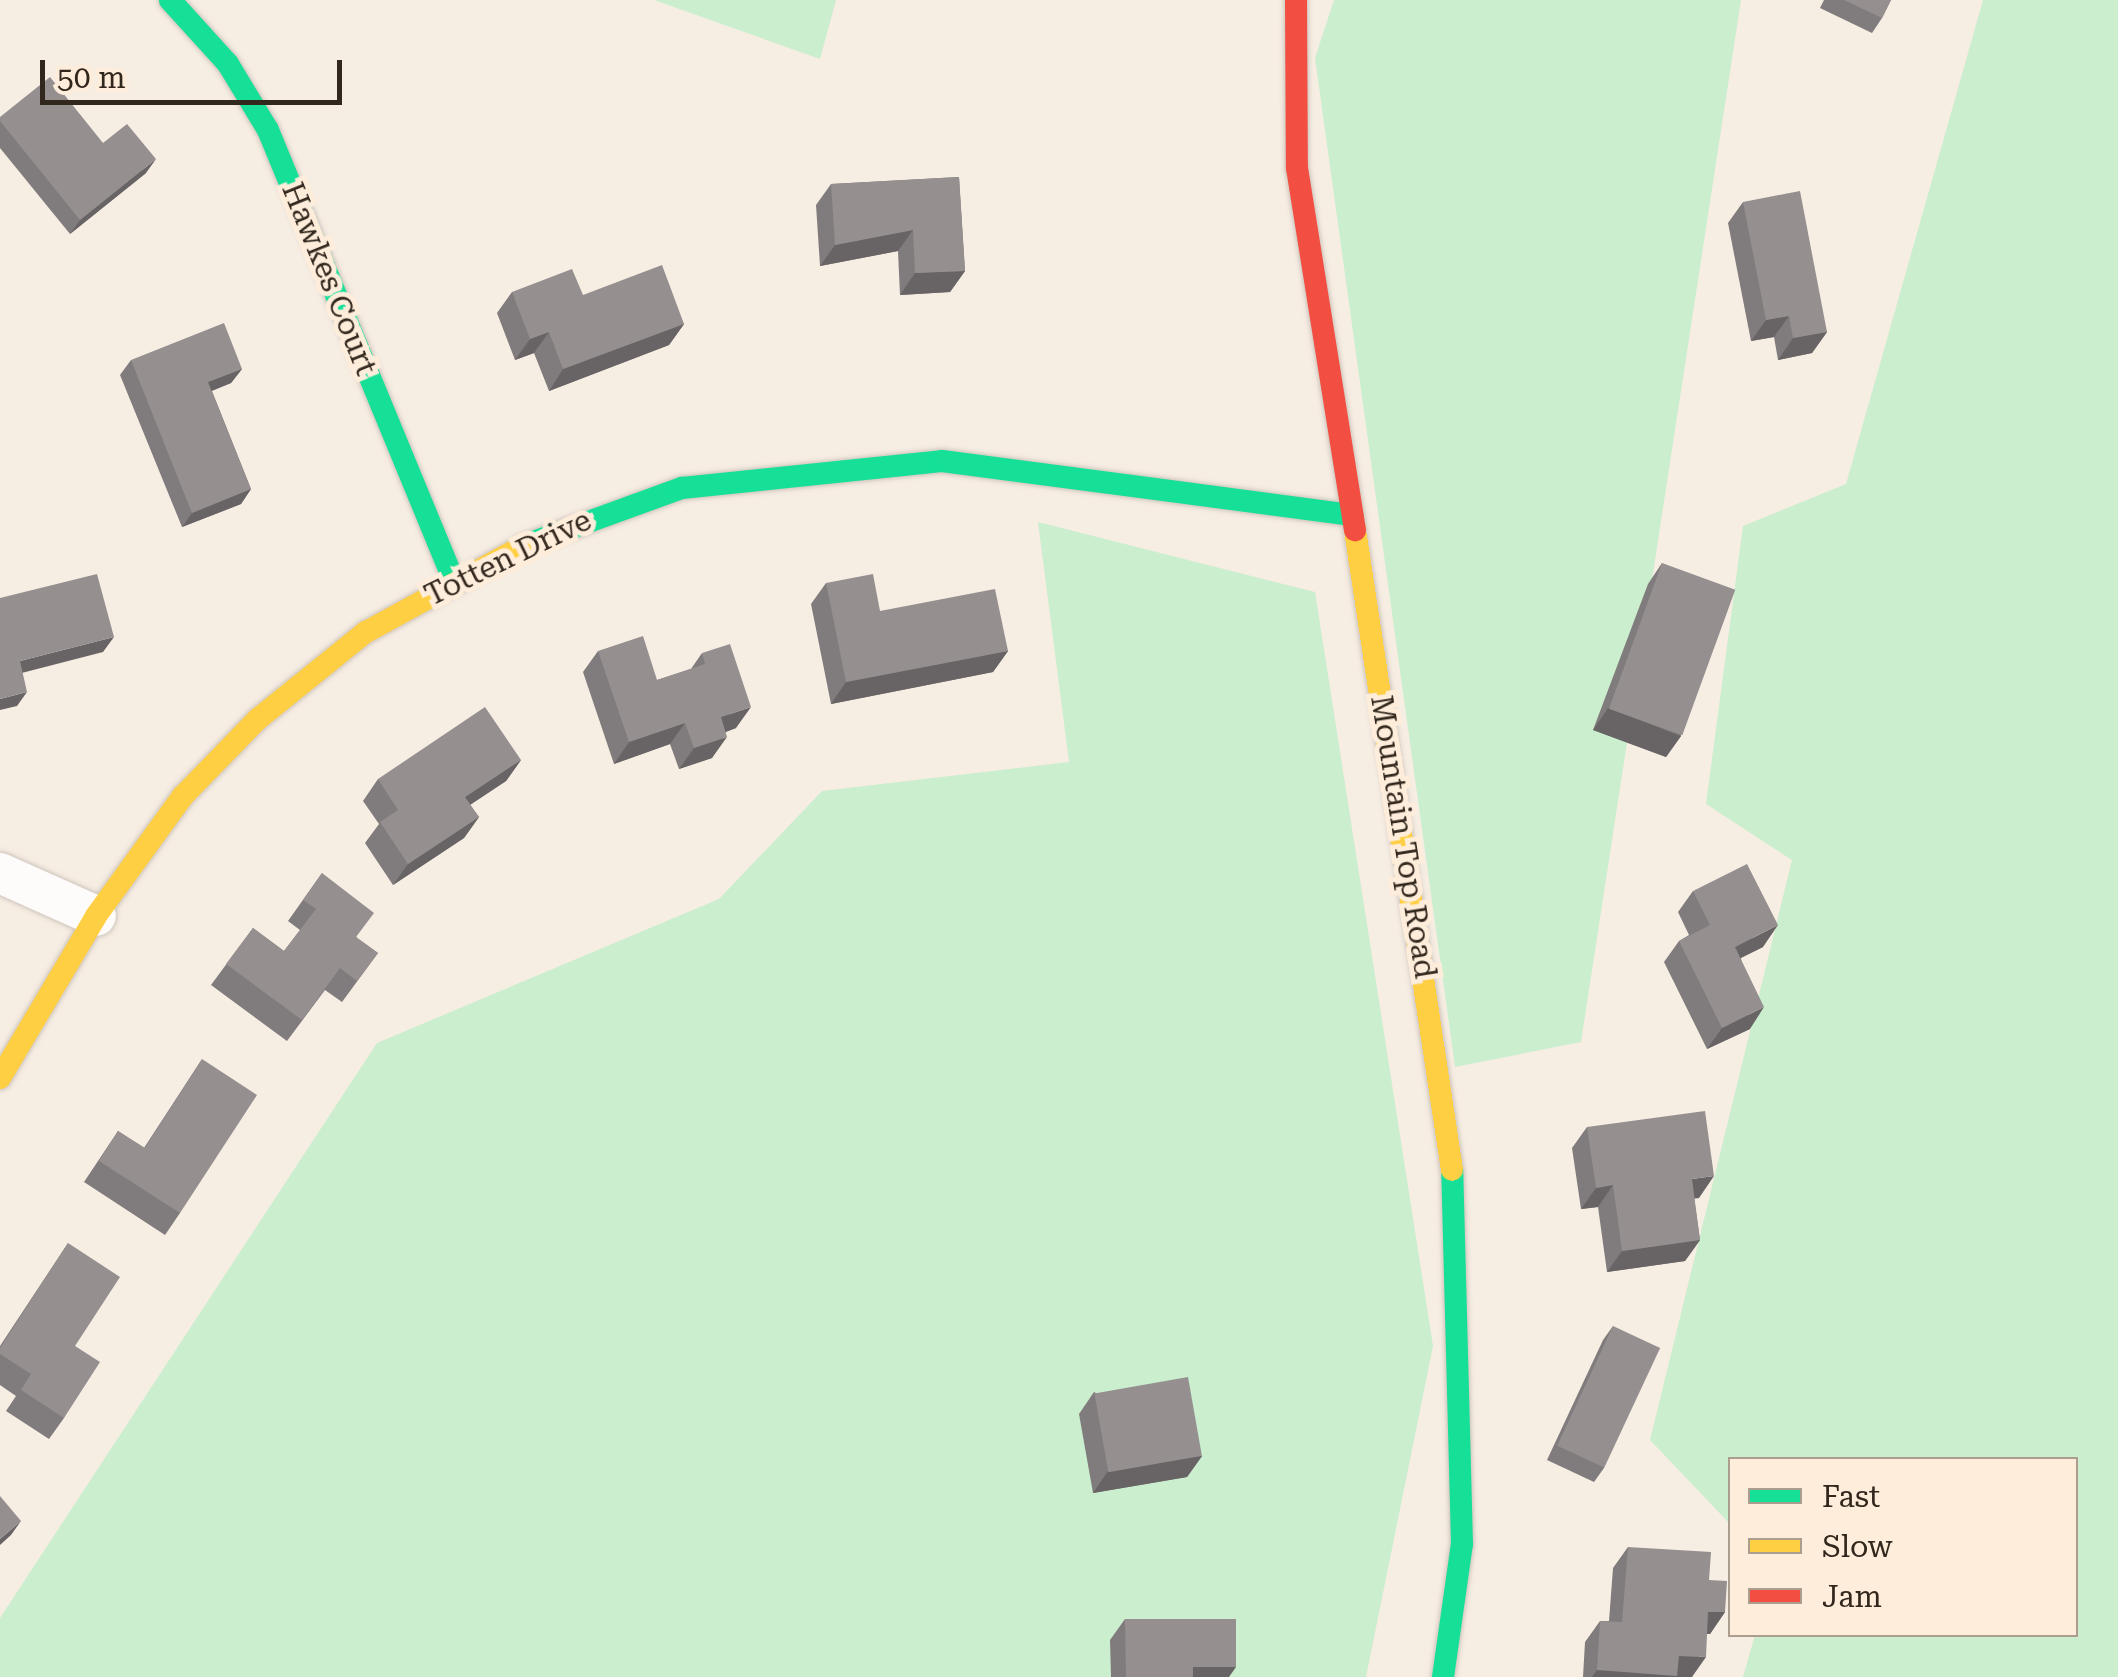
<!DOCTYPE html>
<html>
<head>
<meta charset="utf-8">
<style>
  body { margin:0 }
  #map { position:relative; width:2118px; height:1677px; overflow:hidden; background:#f6ede3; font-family:"Roboto Serif",serif }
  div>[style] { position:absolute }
  .green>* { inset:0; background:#cbeece }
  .roads { filter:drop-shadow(0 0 2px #cec5bc) drop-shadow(0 0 2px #cec5bc) }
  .street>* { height:40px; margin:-20px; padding:0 20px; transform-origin:20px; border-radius:20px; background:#fefcfb }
  .fast>* { height:22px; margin:-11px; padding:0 11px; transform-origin:11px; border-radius:11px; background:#16e098 }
  .slow>* { height:22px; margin:-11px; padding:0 11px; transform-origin:11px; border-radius:11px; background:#ffcf43 }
  .jam>* { height:22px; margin:-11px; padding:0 11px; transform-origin:11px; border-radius:11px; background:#f24e42 }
  .wall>* { inset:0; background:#807b7c }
  .shaded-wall>* { inset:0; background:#686465 }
  .building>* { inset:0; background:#958f90; transform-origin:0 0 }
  span { translate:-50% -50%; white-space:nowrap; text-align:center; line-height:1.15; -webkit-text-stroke:10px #feeddb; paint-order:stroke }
  .street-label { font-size:30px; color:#32271d }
  .legend { position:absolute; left:1728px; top:1457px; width:350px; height:180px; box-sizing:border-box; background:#feeddb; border:2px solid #ac9e8f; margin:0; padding:12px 18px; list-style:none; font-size:30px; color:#32271d }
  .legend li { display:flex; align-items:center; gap:20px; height:50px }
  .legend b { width:50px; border:2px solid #ac9e8f }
  .scale { position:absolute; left:40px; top:60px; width:302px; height:45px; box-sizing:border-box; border:5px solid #32271d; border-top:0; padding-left:12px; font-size:30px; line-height:35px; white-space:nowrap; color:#32271d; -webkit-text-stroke:8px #feeddb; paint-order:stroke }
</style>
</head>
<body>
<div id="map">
  <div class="green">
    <div style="clip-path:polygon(654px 0,836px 0,820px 59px)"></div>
    <div style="clip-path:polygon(1334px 0,1741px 0,1581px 1042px,1455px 1067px,1315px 58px)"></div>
    <div style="clip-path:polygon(1983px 0,2118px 0,2118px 1677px,1743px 1677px,1755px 1635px,2076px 1634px,2076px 1460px,1730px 1460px,1730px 1524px,1650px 1440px,1792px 860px,1706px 804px,1743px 526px,1846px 484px)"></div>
    <div style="clip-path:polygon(1038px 522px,1315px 592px,1433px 1346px,1366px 1677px,0 1677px,0 1618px,377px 1043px,719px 899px,822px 791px,1069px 762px)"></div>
  </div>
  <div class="roads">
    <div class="street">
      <div style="left:0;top:873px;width:105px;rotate:24.1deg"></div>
    </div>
    <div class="fast">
      <div style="left:170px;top:0;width:86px;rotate:47.8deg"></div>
      <div style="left:228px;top:64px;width:77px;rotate:58.8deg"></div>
      <div style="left:268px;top:130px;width:486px;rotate:67.6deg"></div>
      <div style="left:525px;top:545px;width:167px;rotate:-20deg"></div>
      <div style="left:682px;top:488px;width:261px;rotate:-5.9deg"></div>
      <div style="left:942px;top:461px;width:414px;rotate:7.5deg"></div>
      <div style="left:1443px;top:1677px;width:134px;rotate:-81.9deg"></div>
      <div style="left:1462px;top:1544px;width:374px;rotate:-91.5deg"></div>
    </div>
    <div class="slow">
      <div style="left:1355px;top:530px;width:647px;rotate:81.38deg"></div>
      <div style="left:0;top:1078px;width:188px;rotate:-59.3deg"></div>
      <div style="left:96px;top:916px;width:148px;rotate:-54.1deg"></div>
      <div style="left:183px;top:796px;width:107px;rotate:-45.8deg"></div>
      <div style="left:258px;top:719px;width:139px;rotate:-38.9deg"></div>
      <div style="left:366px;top:632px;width:181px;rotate:-28.7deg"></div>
    </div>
    <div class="jam">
      <div style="left:1296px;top:0;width:168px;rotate:89.7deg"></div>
      <div style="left:1297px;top:168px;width:367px;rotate:80.9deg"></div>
    </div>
  </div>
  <div class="wall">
    <div style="clip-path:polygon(1824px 0,1891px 0,1882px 18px,1872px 33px,1820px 8px)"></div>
    <div style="clip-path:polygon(0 117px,103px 143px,146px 173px,70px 234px,0 148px)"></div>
    <div style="clip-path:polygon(959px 177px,965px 271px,950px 292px,900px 295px,898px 251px,820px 266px,816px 205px,831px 184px)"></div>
    <div style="clip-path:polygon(1743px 202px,1827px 332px,1812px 353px,1778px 360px,1774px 337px,1751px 341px,1728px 223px)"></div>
    <div style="clip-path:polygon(512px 292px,583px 295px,684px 324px,669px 345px,549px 391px,534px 353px,515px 360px,497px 313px)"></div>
    <div style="clip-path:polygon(131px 360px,242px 369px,231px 383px,212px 391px,251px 489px,241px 504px,182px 527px,120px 375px)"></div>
    <div style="clip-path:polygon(1662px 563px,1681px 736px,1666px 757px,1593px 730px,1648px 584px)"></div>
    <div style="clip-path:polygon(826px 583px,880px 611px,1008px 651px,993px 672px,831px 704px,811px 604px)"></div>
    <div style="clip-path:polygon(598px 651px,657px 680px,691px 669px,702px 653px,736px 728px,726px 732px,712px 758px,679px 769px,670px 744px,614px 764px,583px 672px)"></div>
    <div style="clip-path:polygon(521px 760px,506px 781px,470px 805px,479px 817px,464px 838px,393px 885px,365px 843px,379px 824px,363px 801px,378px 779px)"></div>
    <div style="clip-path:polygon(322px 873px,357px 938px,378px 953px,342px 1002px,325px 990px,287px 1041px,211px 985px,253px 928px,284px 951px,300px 930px,288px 921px)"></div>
    <div style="clip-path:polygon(1693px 891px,1763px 947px,1741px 958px,1750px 1029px,1707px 1049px,1664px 962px,1679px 941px,1689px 935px,1678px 912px)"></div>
    <div style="clip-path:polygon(202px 1059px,180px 1213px,165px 1235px,84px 1182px,118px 1131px,144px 1148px)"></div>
    <div style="clip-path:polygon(1587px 1127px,1699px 1198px,1694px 1198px,1700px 1240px,1685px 1261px,1607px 1272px,1598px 1207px,1581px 1209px,1572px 1148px)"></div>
    <div style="clip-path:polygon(68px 1243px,75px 1346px,64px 1418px,49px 1439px,6px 1411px,16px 1396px,0 1385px,0 1346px)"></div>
    <div style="clip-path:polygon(1613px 1326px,1604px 1468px,1594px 1482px,1547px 1460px,1603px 1340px)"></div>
    <div style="clip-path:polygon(1094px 1392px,1202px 1456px,1187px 1477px,1093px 1493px,1079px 1414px)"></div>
    <div style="clip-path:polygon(1628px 1547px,1709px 1580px,1725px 1612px,1710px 1634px,1707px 1634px,1692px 1677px,1583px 1677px,1585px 1642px,1600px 1621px,1609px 1621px,1613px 1568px)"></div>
    <div style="clip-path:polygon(1125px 1619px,1229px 1677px,1111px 1677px,1110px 1640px)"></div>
  </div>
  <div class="shaded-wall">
    <div style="clip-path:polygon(156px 159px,146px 173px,70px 234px,80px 220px)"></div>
    <div style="clip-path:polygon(913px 230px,898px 251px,820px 266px,835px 245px)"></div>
    <div style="clip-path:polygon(965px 271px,950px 292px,900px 295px,915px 273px)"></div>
    <div style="clip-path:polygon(1789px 316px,1774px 337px,1751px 341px,1766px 320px)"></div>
    <div style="clip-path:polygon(684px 324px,669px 345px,549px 391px,563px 369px)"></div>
    <div style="clip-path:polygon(549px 332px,534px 353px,515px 360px,530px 339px)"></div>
    <div style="clip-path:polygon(1827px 332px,1812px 353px,1778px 360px,1793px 338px)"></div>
    <div style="clip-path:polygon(242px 369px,231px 383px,198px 396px,208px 382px)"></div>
    <div style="clip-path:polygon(251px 489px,241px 504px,182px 527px,192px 513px)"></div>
    <div style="clip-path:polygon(114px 637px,103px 652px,10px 676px,20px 661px)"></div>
    <div style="clip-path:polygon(1008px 651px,993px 672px,831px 704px,846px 682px)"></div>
    <div style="clip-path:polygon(27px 692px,17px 706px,0 710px,0 699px)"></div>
    <div style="clip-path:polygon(751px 707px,736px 728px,706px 739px,721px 717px)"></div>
    <div style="clip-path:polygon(1608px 708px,1681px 736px,1666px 757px,1593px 730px)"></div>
    <div style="clip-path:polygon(685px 723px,670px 744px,614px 764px,629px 742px)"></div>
    <div style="clip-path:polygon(727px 737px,712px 758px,679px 769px,694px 748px)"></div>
    <div style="clip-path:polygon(521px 760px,506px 781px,450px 818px,465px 797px)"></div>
    <div style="clip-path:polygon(479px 817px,464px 838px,393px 885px,408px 864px)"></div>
    <div style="clip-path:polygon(1778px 925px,1763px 947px,1720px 968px,1735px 947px)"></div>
    <div style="clip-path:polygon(1764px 1007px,1750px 1029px,1707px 1049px,1722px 1028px)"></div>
    <div style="clip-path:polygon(1714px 1176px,1699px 1198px,1677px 1201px,1692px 1179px)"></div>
    <div style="clip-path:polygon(1613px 1185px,1598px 1207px,1581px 1209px,1596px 1188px)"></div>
    <div style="clip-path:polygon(1700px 1240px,1685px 1261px,1607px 1272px,1622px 1251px)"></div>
    <div style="clip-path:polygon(1202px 1456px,1187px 1477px,1093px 1493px,1108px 1471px)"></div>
    <div style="clip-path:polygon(21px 1521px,11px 1535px,0 1545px,0 1539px)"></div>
    <div style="clip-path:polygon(1708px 1612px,1725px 1612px,1710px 1634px,1693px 1633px)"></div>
    <div style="clip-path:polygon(1679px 1656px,1706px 1657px,1692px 1677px,1592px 1677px,1597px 1670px)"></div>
    <div style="clip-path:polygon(1193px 1667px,1236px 1667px,1229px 1677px,1186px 1677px)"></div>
  </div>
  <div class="building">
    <div style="clip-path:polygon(1844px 0,1891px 0,1882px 18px)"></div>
    <div style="clip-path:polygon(50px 77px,103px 143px,127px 124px,156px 159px,80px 220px,0 121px,0 117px)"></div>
    <div style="clip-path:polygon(959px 177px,965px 271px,915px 273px,913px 230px,835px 245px,831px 184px)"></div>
    <div style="clip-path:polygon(1800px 191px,1827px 332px,1793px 338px,1789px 316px,1766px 320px,1743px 202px)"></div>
    <div style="clip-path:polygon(662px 265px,684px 324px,563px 369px,549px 332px,530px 339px,512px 292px,572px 269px,583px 295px)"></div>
    <div style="clip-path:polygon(224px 323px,242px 369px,208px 382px,251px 489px,192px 513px,131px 360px)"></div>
    <div style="left:1662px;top:563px;width:78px;height:155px;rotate:20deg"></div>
    <div style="clip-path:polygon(97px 574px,114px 637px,20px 661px,27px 692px,0 699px,0 598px)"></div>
    <div style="clip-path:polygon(873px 574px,880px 611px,995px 589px,1008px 651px,846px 682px,826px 583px)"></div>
    <div style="clip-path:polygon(643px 636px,657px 680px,705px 664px,702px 653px,730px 644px,751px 707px,721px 717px,727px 737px,694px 748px,685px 723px,629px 742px,598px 651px)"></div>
    <div style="clip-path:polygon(485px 707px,521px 760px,465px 797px,479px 817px,408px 864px,380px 822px,398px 810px,378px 779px)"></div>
    <div style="clip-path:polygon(1747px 864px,1778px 925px,1735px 947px,1764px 1007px,1722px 1028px,1679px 941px,1710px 925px,1693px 891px)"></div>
    <div style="clip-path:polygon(322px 873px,374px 913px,356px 937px,378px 953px,357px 981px,340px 968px,302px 1020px,226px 964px,253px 928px,284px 951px,316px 909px,303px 900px)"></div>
    <div style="clip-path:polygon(202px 1059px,257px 1095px,180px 1213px,99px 1161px,118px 1131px,145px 1148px)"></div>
    <div style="clip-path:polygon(1705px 1111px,1714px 1176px,1692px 1179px,1700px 1240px,1622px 1251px,1613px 1185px,1596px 1188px,1587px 1127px)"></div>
    <div style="clip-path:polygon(68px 1243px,120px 1277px,75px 1346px,100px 1362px,64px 1418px,21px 1390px,31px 1374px,0 1354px,0 1348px)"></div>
    <div style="left:1613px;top:1326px;width:52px;height:132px;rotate:25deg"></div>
    <div style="left:1188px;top:1377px;width:80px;height:95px;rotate:80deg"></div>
    <div style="clip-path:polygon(0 1496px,21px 1521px,0 1539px)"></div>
    <div style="clip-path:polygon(1628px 1547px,1711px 1552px,1709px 1580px,1727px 1581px,1725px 1612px,1708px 1612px,1706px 1657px,1679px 1656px,1677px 1676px,1597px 1670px,1600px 1621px,1622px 1622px)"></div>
    <div style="clip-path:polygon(1125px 1619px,1236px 1619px,1236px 1667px,1193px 1667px,1193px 1677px,1126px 1677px)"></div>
  </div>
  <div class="street-label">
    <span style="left:329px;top:279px;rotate:68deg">Hawkes Court</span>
    <span style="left:508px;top:558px;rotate:-26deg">Totten Drive</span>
    <span style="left:1403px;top:837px;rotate:81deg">Mountain Top Road</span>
  </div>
  <ul class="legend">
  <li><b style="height:12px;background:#16e098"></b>Fast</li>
  <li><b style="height:12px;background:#ffcf43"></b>Slow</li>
  <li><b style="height:12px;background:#f24e42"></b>Jam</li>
  </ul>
  <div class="scale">50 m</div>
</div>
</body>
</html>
